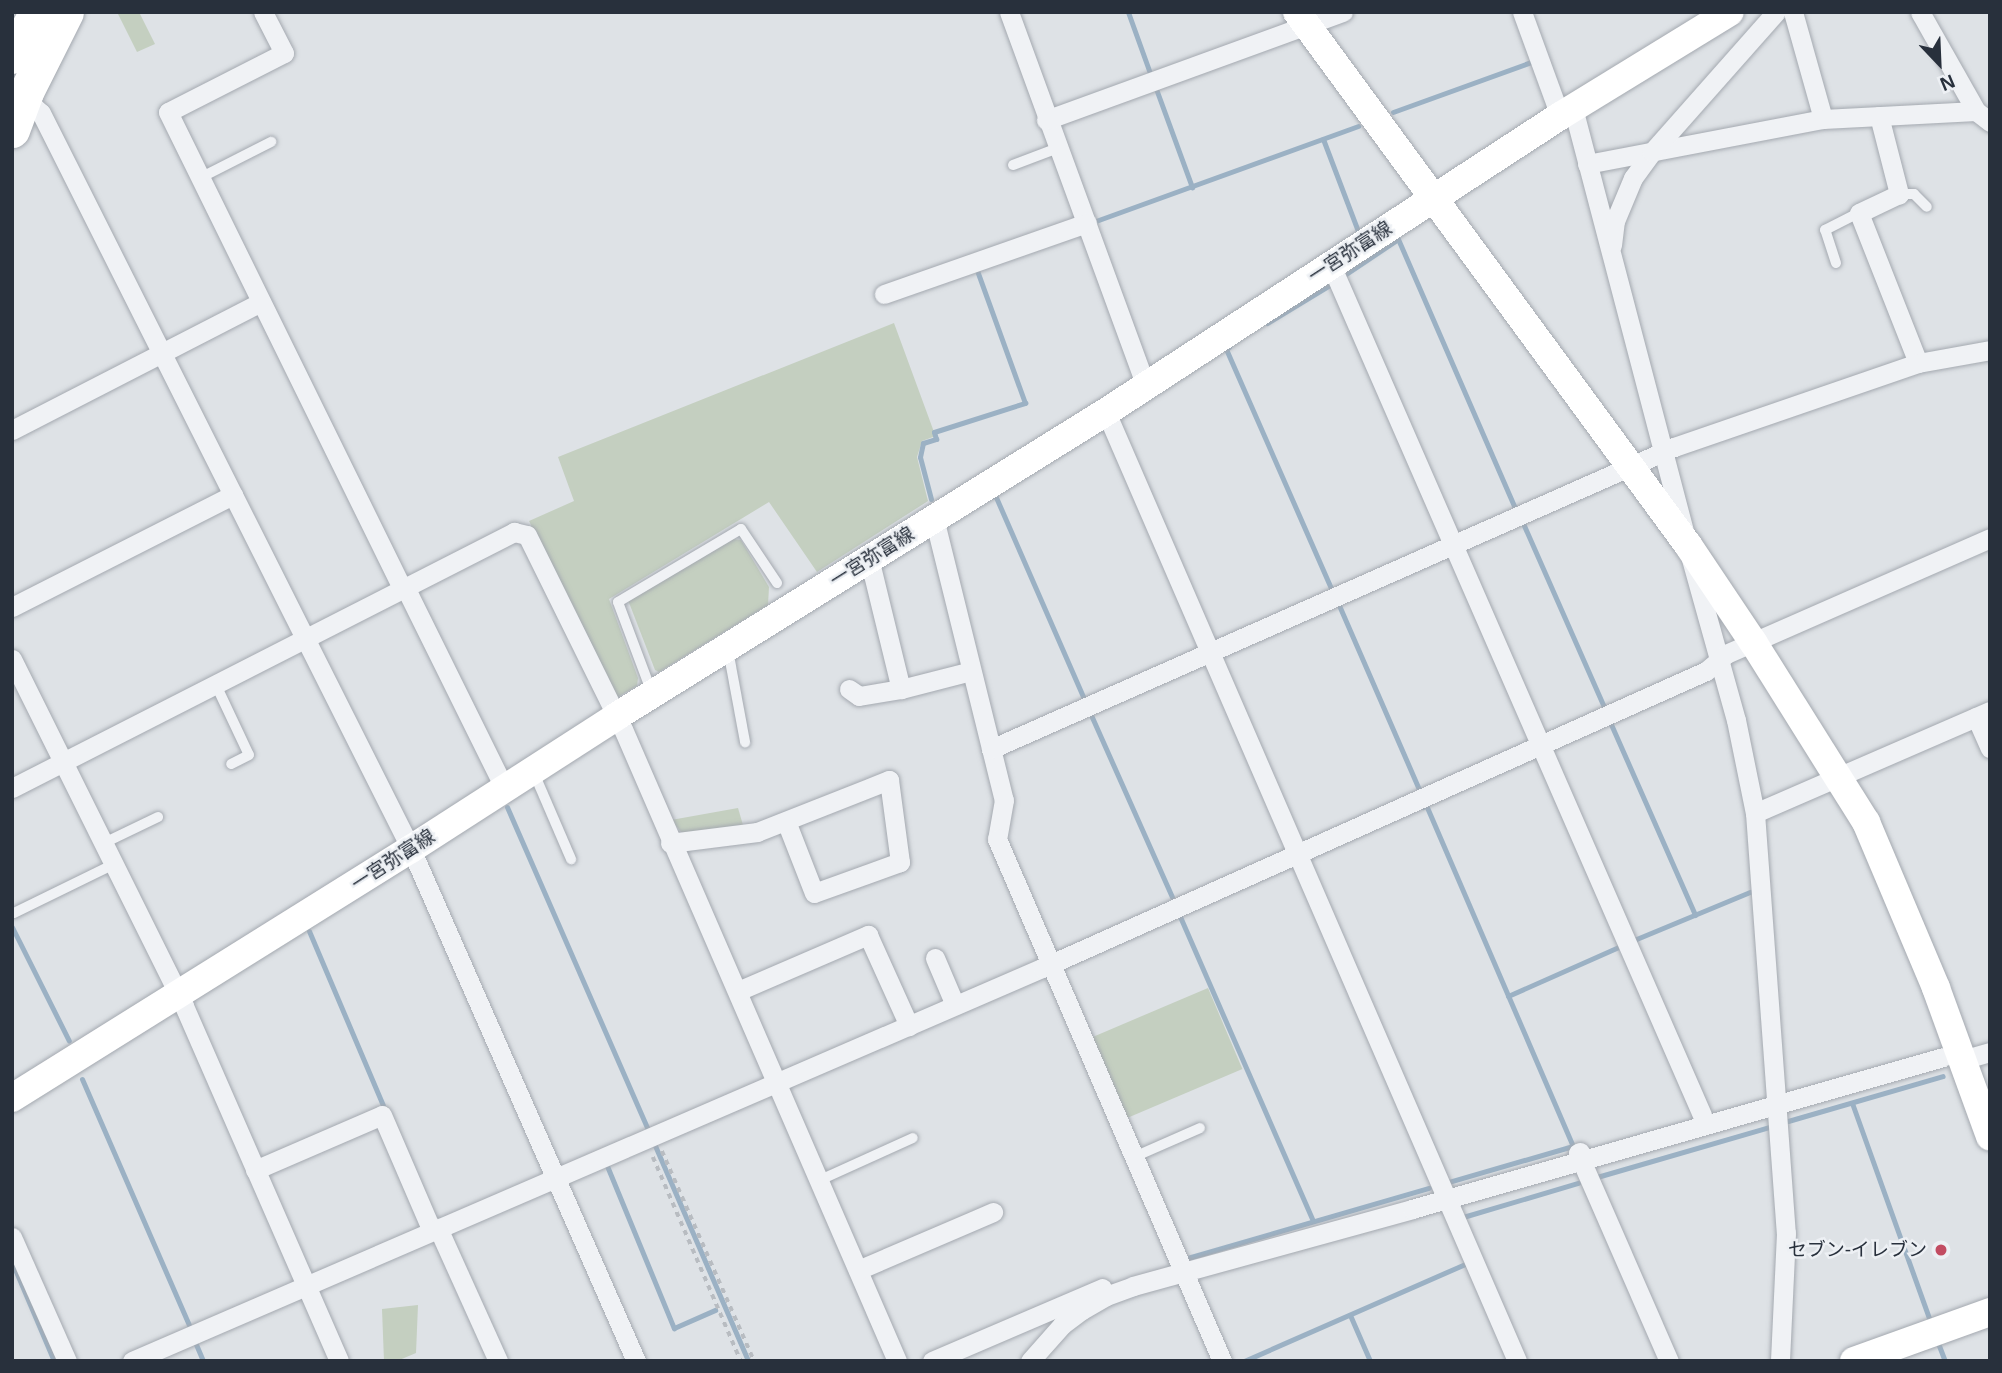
<!DOCTYPE html>
<html>
<head>
<meta charset="utf-8">
<style>
  body { margin:0 }
  #map { position:relative; width:2002px; height:1373px; overflow:hidden; background:#dee2e6; font-family:Helvetica,"Noto Sans JP",sans-serif }
  div>[style] { position:absolute }
  .green>* { inset:0; background:#c4cfc0; transform-origin:0 0 }
  .stream>* { height:5px; margin:-2.5px; padding:0 2.5px; transform-origin:2.5px; border-radius:2.5px; background:#9bb1c4 }
  .path>* { height:3.5px; margin-top:-1.75px; transform-origin:0; background:repeating-linear-gradient(90deg,#b8bcc1 0 5px,transparent 0 10px) }
  .roads { filter:drop-shadow(0 0 2px #a4a9b0) drop-shadow(0 0 2px #a4a9b0) }
  .lane>* { height:10px; margin:-5px; padding:0 5px; transform-origin:5px; border-radius:5px; background:#f0f2f5 }
  .street>* { height:19px; margin:-9.5px; padding:0 9.5px; transform-origin:9.5px; border-radius:9.5px; background:#f0f2f5 }
  .secondary>* { height:28px; margin:-14px; padding:0 14px; transform-origin:14px; border-radius:14px; background:#fff }
  .highway>* { height:35px; margin:-17.5px; padding:0 17.5px; transform-origin:17.5px; border-radius:17.5px; background:#fff }
  .dots>* { width:19px; height:19px; translate:-50% -50%; box-sizing:border-box; border:4px solid #edf0f4; border-radius:50% }
  span { translate:-50% -50%; white-space:nowrap; text-align:center; line-height:1.15; -webkit-text-stroke:5px #edf0f4; paint-order:stroke }
  .street-label { font-size:19px; color:#28303c }
  .poi-label { font-size:19px; color:#28303c }
  .right { translate:-100% -50%; text-align:right }
  .frame { position:absolute; inset:0; border:14px solid #28303c; pointer-events:none }
  .north { position:absolute; left:1904px; top:28px; width:70px; height:70px; -webkit-text-stroke:5px #edf0f4; paint-order:stroke; rotate:157deg; font-size:19px; font-weight:700; line-height:28px; text-align:center; color:#28303c }
  .north::after { content:''; display:block; margin:auto; width:24px; height:32px; background:#28303c; clip-path:polygon(50% 0,100% 100%,50% 72%,0 100%) }
</style>
</head>
<body>
<div id="map">
  <div class="green">
    <div style="clip-path:polygon(117px 12px,139px 12px,155px 44px,137px 52px)"></div>
    <div style="clip-path:polygon(894px 323px,934px 432px,933px 437px,922px 441px,917px 457px,928px 501px,817px 572px,769px 502px,609px 599px,638px 678px,637px 686px,616px 698px,529px 521px,574px 501px,558px 457px)"></div>
    <div style="clip-path:polygon(732px 539px,741px 540px,769px 587px,768px 605px,659px 672px,655px 670px,628px 600px)"></div>
    <div style="clip-path:polygon(738px 808px,743px 825px,683px 834px,671px 820px)"></div>
    <div style="left:1208px;top:988px;width:88px;height:129px;rotate:67deg"></div>
    <div style="clip-path:polygon(418px 1305px,416px 1353px,397px 1361px,384px 1361px,382px 1309px)"></div>
  </div>
  <div class="stream">
    <div style="left:1128px;top:12px;width:68px;rotate:70.2deg"></div>
    <div style="left:1155px;top:86px;width:108px;rotate:69.9deg"></div>
    <div style="left:1393px;top:112px;width:150px;rotate:-19.9deg"></div>
    <div style="left:1323px;top:139px;width:98px;rotate:69.2deg"></div>
    <div style="left:1093px;top:222px;width:282px;rotate:-19.9deg"></div>
    <div style="left:1343px;top:276px;width:66px;rotate:-33.9deg"></div>
    <div style="left:1398px;top:239px;width:293px;rotate:66.5deg"></div>
    <div style="left:1267px;top:323px;width:77px;rotate:-31.2deg"></div>
    <div style="left:1229px;top:347px;width:4px;rotate:146deg"></div>
    <div style="left:1226px;top:349px;width:264px;rotate:66.3deg"></div>
    <div style="left:991px;top:497px;width:4px;rotate:-27deg"></div>
    <div style="left:995px;top:495px;width:225px;rotate:66.4deg"></div>
    <div style="left:931px;top:499px;width:43px;rotate:-104.7deg"></div>
    <div style="left:920px;top:457px;width:14px;rotate:-78deg"></div>
    <div style="left:923px;top:443px;width:14px;rotate:-17deg"></div>
    <div style="left:936px;top:439px;width:7px;rotate:-106deg"></div>
    <div style="left:934px;top:432px;width:96px;rotate:-17.7deg"></div>
    <div style="left:1025px;top:403px;width:144px;rotate:-109.9deg"></div>
    <div style="left:1522px;top:521px;width:203px;rotate:66.2deg"></div>
    <div style="left:1338px;top:603px;width:203px;rotate:66.5deg"></div>
    <div style="left:1091px;top:715px;width:199px;rotate:66deg"></div>
    <div style="left:1610px;top:722px;width:211px;rotate:66.2deg"></div>
    <div style="left:507px;top:807px;width:352px;rotate:66.4deg"></div>
    <div style="left:1423px;top:807px;width:4px;rotate:-34deg"></div>
    <div style="left:1426px;top:805px;width:371px;rotate:66.7deg"></div>
    <div style="left:1573px;top:1146px;width:130px;rotate:163.9deg"></div>
    <div style="left:1178px;top:912px;width:337px;rotate:66.4deg"></div>
    <div style="left:12px;top:927px;width:127px;rotate:63.4deg"></div>
    <div style="left:309px;top:931px;width:189px;rotate:67deg"></div>
    <div style="left:1634px;top:940px;width:126px;rotate:-22.5deg"></div>
    <div style="left:1508px;top:996px;width:124px;rotate:-23.9deg"></div>
    <div style="left:82px;top:1079px;width:270px;rotate:66.5deg"></div>
    <div style="left:1852px;top:1103px;width:228px;rotate:70.3deg"></div>
    <div style="left:1788px;top:1121px;width:161px;rotate:-16.2deg"></div>
    <div style="left:653px;top:1141px;width:240px;rotate:66.6deg"></div>
    <div style="left:605px;top:1161px;width:181px;rotate:67.6deg"></div>
    <div style="left:674px;top:1328px;width:45px;rotate:-23.7deg"></div>
    <div style="left:1597px;top:1177px;width:179px;rotate:-16.2deg"></div>
    <div style="left:1463px;top:1217px;width:120px;rotate:-16.5deg"></div>
    <div style="left:1184px;top:1259px;width:255px;rotate:-16.2deg"></div>
    <div style="left:12px;top:1262px;width:108px;rotate:67deg"></div>
    <div style="left:1350px;top:1315px;width:50px;rotate:66.5deg"></div>
    <div style="left:195px;top:1342px;width:21px;rotate:67deg"></div>
    <div style="left:1938px;top:1343px;width:19px;rotate:69deg"></div>
    <div style="left:1244px;top:1361px;width:244px;rotate:-23.7deg"></div>
  </div>
  <div class="path">
    <div style="left:662px;top:1151px;width:229px;rotate:66.3deg"></div>
    <div style="left:653px;top:1157px;width:222px;rotate:66.7deg"></div>
  </div>
  <div class="roads">
    <div class="lane">
      <div style="left:1013px;top:165px;width:48px;rotate:-20.7deg"></div>
      <div style="left:200px;top:178px;width:80px;rotate:-26.9deg"></div>
      <div style="left:1899px;top:194px;width:15px"></div>
      <div style="left:1914px;top:194px;width:18px;rotate:45deg"></div>
      <div style="left:1836px;top:263px;width:35px;rotate:-108deg"></div>
      <div style="left:1825px;top:230px;width:38px;rotate:-27deg"></div>
      <div style="left:728px;top:650px;width:94px;rotate:79.5deg"></div>
      <div style="left:216px;top:685px;width:77px;rotate:64.8deg"></div>
      <div style="left:249px;top:755px;width:20px;rotate:153deg"></div>
      <div style="left:652px;top:693px;width:97px;rotate:-110.5deg"></div>
      <div style="left:618px;top:602px;width:143px;rotate:-30.7deg"></div>
      <div style="left:741px;top:529px;width:65px;rotate:56.3deg"></div>
      <div style="left:534px;top:773px;width:94px;rotate:66.7deg"></div>
      <div style="left:104px;top:843px;width:60px;rotate:-25.7deg"></div>
      <div style="left:14px;top:913px;width:111px;rotate:-26.1deg"></div>
      <div style="left:1134px;top:1157px;width:72px;rotate:-23.7deg"></div>
      <div style="left:818px;top:1181px;width:104px;rotate:-24.4deg"></div>
    </div>
    <div class="street">
      <div style="left:263px;top:12px;width:46px;rotate:62.9deg"></div>
      <div style="left:284px;top:53px;width:130px;rotate:153deg"></div>
      <div style="left:168px;top:112px;width:533px;rotate:63.82deg"></div>
      <div style="left:1009px;top:12px;width:398px;rotate:69.9deg"></div>
      <div style="left:1522px;top:12px;width:111px;rotate:69.9deg"></div>
      <div style="left:1793px;top:12px;width:111px;rotate:74.3deg"></div>
      <div style="left:1920px;top:12px;width:114px;rotate:60.5deg"></div>
      <div style="left:26px;top:92px;width:17px;rotate:62deg"></div>
      <div style="left:34px;top:107px;width:9px;rotate:41deg"></div>
      <div style="left:41px;top:113px;width:824px;rotate:63.31deg"></div>
      <div style="left:411px;top:849px;width:559px;rotate:66.28deg"></div>
      <div style="left:1573px;top:108px;width:436px;rotate:75.3deg"></div>
      <div style="left:1879px;top:116px;width:81px;rotate:75.6deg"></div>
      <div style="left:1899px;top:194px;width:44px;rotate:154.6deg"></div>
      <div style="left:1859px;top:213px;width:161px;rotate:68.5deg"></div>
      <div style="left:1046px;top:120px;width:316px;rotate:-20deg"></div>
      <div style="left:1587px;top:164px;width:240px;rotate:-10.8deg"></div>
      <div style="left:1823px;top:119px;width:153px;rotate:-3deg"></div>
      <div style="left:1976px;top:111px;width:18px;rotate:38deg"></div>
      <div style="left:1612px;top:245px;width:24px;rotate:-83deg"></div>
      <div style="left:1615px;top:221px;width:47px;rotate:-67.3deg"></div>
      <div style="left:1633px;top:178px;width:32px;rotate:-54deg"></div>
      <div style="left:1652px;top:152px;width:187px;rotate:-48.5deg"></div>
      <div style="left:1331px;top:265px;width:927px;rotate:66.42deg"></div>
      <div style="left:884px;top:294px;width:215px;rotate:-19.3deg"></div>
      <div style="left:1106px;top:412px;width:1034px;rotate:66.58deg"></div>
      <div style="left:12px;top:430px;width:280px;rotate:-27.2deg"></div>
      <div style="left:934px;top:518px;width:291px;rotate:76.1deg"></div>
      <div style="left:1004px;top:800px;width:40px;rotate:100deg"></div>
      <div style="left:997px;top:839px;width:568px;rotate:66.68deg"></div>
      <div style="left:869px;top:558px;width:135px;rotate:76.3deg"></div>
      <div style="left:1691px;top:559px;width:167px;rotate:74.4deg"></div>
      <div style="left:1736px;top:720px;width:95px;rotate:78.5deg"></div>
      <div style="left:1755px;top:813px;width:421px;rotate:85.8deg"></div>
      <div style="left:1786px;top:1233px;width:128px;rotate:92.7deg"></div>
      <div style="left:406px;top:589px;width:221px;rotate:63.7deg"></div>
      <div style="left:12px;top:607px;width:248px;rotate:-26.9deg"></div>
      <div style="left:12px;top:659px;width:387px;rotate:63.6deg"></div>
      <div style="left:184px;top:1006px;width:387px;rotate:66.4deg"></div>
      <div style="left:849px;top:689px;width:12px;rotate:35deg"></div>
      <div style="left:859px;top:696px;width:43px;rotate:-9.5deg"></div>
      <div style="left:901px;top:689px;width:72px;rotate:-14.4deg"></div>
      <div style="left:1976px;top:717px;width:34px;rotate:66deg"></div>
      <div style="left:991px;top:749px;width:747px;rotate:-23.85deg"></div>
      <div style="left:1674px;top:447px;width:258px;rotate:-19deg"></div>
      <div style="left:1918px;top:363px;width:73px;rotate:-10.2deg"></div>
      <div style="left:12px;top:788px;width:564px;rotate:-27.02deg"></div>
      <div style="left:514px;top:532px;width:13px;rotate:13deg"></div>
      <div style="left:527px;top:535px;width:216px;rotate:63.7deg"></div>
      <div style="left:623px;top:729px;width:689px;rotate:66.56deg"></div>
      <div style="left:1755px;top:813px;width:256px;rotate:-23.5deg"></div>
      <div style="left:670px;top:843px;width:88px;rotate:-7.2deg"></div>
      <div style="left:757px;top:832px;width:142px;rotate:-21.5deg"></div>
      <div style="left:889px;top:780px;width:83px;rotate:82.4deg"></div>
      <div style="left:900px;top:862px;width:91px;rotate:160.2deg"></div>
      <div style="left:814px;top:893px;width:77px;rotate:-111.3deg"></div>
      <div style="left:935px;top:958px;width:51px;rotate:66.9deg"></div>
      <div style="left:738px;top:991px;width:142px;rotate:-23.3deg"></div>
      <div style="left:868px;top:935px;width:100px;rotate:65.7deg"></div>
      <div style="left:1962px;top:1060px;width:29px;rotate:-16deg"></div>
      <div style="left:1580px;top:1152px;width:2px;rotate:153deg"></div>
      <div style="left:1578px;top:1153px;width:227px;rotate:66.4deg"></div>
      <div style="left:255px;top:1170px;width:138px;rotate:-23.4deg"></div>
      <div style="left:382px;top:1115px;width:126px;rotate:66.7deg"></div>
      <div style="left:438px;top:1228px;width:146px;rotate:65.7deg"></div>
      <div style="left:12px;top:1237px;width:136px;rotate:66.1deg"></div>
      <div style="left:858px;top:1270px;width:147px;rotate:-23.2deg"></div>
      <div style="left:132px;top:1361px;width:991px;rotate:-23.36deg"></div>
      <div style="left:1042px;top:968px;width:727px;rotate:-24.1deg"></div>
      <div style="left:1706px;top:671px;width:26px;rotate:-40deg"></div>
      <div style="left:1726px;top:654px;width:288px;rotate:-23.7deg"></div>
      <div style="left:932px;top:1361px;width:185px;rotate:-23.2deg"></div>
      <div style="left:1030px;top:1361px;width:48px;rotate:-48.4deg"></div>
      <div style="left:1062px;top:1325px;width:25px;rotate:-37deg"></div>
      <div style="left:1082px;top:1310px;width:28px;rotate:-30deg"></div>
      <div style="left:1106px;top:1296px;width:29px;rotate:-20deg"></div>
      <div style="left:1133px;top:1286px;width:289px;rotate:-15.4deg"></div>
      <div style="left:1412px;top:1209px;width:552px;rotate:-15.97deg"></div>
    </div>
    <div class="secondary">
      <div style="left:1297px;top:12px;width:661px;rotate:53.74deg"></div>
      <div style="left:1688px;top:545px;width:117px;rotate:56.2deg"></div>
      <div style="left:1753px;top:642px;width:213px;rotate:57.9deg"></div>
      <div style="left:1866px;top:822px;width:180px;rotate:67.1deg"></div>
      <div style="left:1936px;top:988px;width:158px;rotate:70deg"></div>
      <div style="left:12px;top:1098px;width:470px;rotate:-32deg"></div>
      <div style="left:411px;top:849px;width:245px;rotate:-32.8deg"></div>
      <div style="left:617px;top:716px;width:576px;rotate:-31.87deg"></div>
      <div style="left:1106px;top:412px;width:542px;rotate:-33.1deg"></div>
      <div style="left:1560px;top:116px;width:199px;rotate:-31.5deg"></div>
      <div style="left:1854px;top:1361px;width:145px;rotate:-19.8deg"></div>
    </div>
    <div class="highway">
      <div style="left:12px;top:56px;width:51px;rotate:-60.4deg"></div>
      <div style="left:12px;top:130px;width:40px;rotate:-69.8deg"></div>
      <div style="left:26px;top:92px;width:89px;rotate:-63.4deg"></div>
    </div>
  </div>
  <div class="dots">
    <div style="left:1941px;top:1250px;background:#c24c62"></div>
  </div>
  <div class="street-label">
    <span style="left:1350px;top:252px;rotate:-33deg">一宮弥富線</span>
    <span style="left:872px;top:557px;rotate:-32deg">一宮弥富線</span>
    <span style="left:393px;top:860px;rotate:-33deg">一宮弥富線</span>
  </div>
  <div class="poi-label">
    <span class="right" style="left:1927px;top:1250px">セブン-イレブン</span>
  </div>
  <div class="frame"></div>
  <div class="north">N</div>
</div>
</body>
</html>
